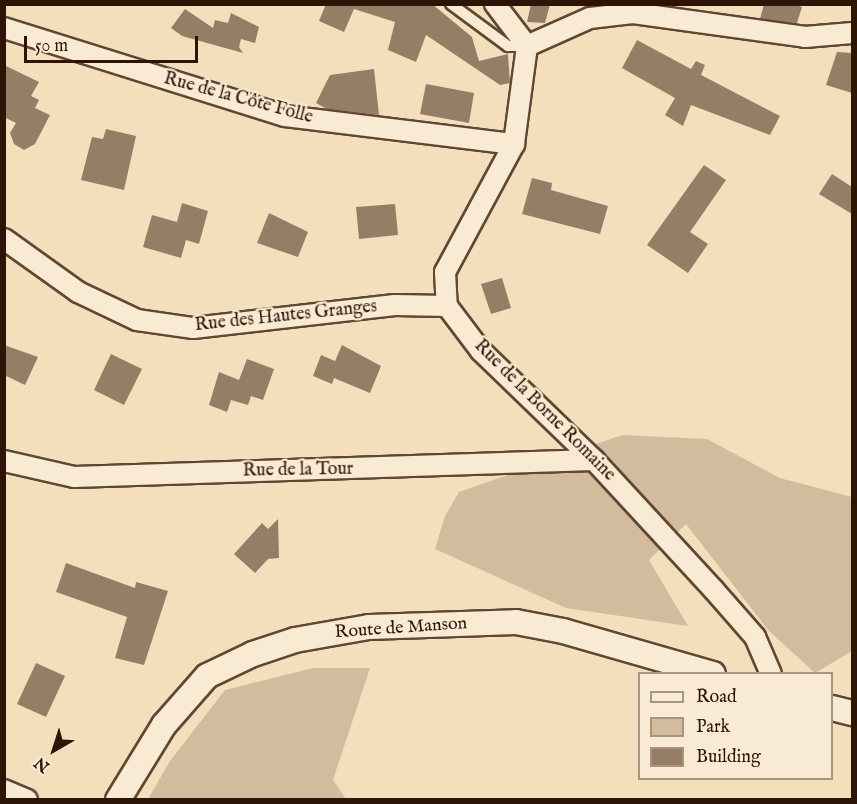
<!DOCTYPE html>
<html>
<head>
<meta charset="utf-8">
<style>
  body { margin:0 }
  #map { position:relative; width:857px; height:804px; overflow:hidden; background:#f4dfbc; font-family:"IM FELL English",serif }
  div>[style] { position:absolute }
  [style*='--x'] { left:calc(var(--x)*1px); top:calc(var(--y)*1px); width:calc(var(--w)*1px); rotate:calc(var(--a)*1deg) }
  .green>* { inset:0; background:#d2bc9d }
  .building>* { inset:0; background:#957e65 }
  .roads { filter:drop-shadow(2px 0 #604734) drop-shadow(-2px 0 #604734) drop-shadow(0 2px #604734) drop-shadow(0 -2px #604734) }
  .service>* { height:10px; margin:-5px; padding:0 5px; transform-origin:5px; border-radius:5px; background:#f8ead3 }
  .minor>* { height:20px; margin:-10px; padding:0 10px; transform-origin:10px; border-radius:10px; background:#f8ead3 }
  .tertiary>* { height:24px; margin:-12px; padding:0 12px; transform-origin:12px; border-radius:12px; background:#f8ead3 }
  span { translate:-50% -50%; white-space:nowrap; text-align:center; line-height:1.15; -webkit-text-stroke:4.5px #f8ead3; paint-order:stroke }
  .street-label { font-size:18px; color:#2e1407 }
  .frame { position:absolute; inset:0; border:6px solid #2e1407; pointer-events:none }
  .legend { position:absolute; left:638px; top:672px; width:195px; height:108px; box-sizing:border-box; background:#f8ead3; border:2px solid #a79481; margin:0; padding:8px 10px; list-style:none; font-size:18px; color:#2e1407 }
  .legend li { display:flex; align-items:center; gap:12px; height:30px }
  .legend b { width:30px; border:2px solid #a79481 }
  .north { position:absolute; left:24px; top:720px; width:60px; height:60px; -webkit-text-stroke:4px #f8ead3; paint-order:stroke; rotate:219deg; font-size:16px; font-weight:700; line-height:24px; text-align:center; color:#2e1407 }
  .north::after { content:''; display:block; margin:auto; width:21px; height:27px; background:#2e1407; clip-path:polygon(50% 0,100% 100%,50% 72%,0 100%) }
  .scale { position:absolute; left:24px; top:36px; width:174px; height:27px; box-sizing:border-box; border:3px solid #2e1407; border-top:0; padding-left:8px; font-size:18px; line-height:21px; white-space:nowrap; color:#2e1407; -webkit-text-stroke:4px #f8ead3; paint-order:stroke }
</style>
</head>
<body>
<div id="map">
  <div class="green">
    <i style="clip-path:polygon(622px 435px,707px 439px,780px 478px,852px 497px,852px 651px,815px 673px,768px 630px,686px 524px,649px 560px,688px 626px,566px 608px,435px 549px,445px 516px,459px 492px)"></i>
    <i style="clip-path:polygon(313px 668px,370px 668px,333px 780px,346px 799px,148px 799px,170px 761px,225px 690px)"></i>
  </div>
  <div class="building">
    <i style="clip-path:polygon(326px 4px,432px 4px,472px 37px,479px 61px,508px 54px,510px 83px,500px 85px,426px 35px,416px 62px,388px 50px,395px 22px,354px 9px,344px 32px,319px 21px)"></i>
    <i style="clip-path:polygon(531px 4px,550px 4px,545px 23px,527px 22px)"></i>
    <i style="clip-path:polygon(764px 4px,792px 4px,802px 7px,797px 23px,794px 23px,760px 19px)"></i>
    <i style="clip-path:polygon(185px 9px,213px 28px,215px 20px,228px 23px,231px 13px,259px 27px,255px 43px,241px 39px,239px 47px,243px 53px,182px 36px,171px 28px)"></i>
    <i style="clip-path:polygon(637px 40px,691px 69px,696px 61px,705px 65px,701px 75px,780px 116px,770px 135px,691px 105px,683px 126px,665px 115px,675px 98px,622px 68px)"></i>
    <i style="clip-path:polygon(837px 52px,852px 53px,852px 93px,826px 85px)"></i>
    <i style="clip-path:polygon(4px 65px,39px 82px,31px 96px,39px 100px,35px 108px,50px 115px,35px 144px,24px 150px,14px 144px,10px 133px,16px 123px,4px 117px)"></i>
    <i style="clip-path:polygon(374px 69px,379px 115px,327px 109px,316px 103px,330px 75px)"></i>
    <i style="clip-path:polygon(426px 84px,474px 93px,469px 123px,420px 114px)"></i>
    <i style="clip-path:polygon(106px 129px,136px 136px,124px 190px,81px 180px,92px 137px,103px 139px)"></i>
    <i style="clip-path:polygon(704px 165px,726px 180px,690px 232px,708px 244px,688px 273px,647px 245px)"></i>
    <i style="clip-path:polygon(832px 174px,852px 187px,852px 214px,819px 194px)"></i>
    <i style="clip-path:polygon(532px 178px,552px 183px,551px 190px,608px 206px,600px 234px,522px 214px)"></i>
    <i style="clip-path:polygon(182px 203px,208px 211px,199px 244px,186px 240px,181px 258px,143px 247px,152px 215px,177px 222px)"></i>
    <i style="clip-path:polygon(395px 204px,398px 235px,359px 239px,356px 207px)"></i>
    <i style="clip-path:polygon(269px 213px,308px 232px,298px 257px,257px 243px)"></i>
    <i style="clip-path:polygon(502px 278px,511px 308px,491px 314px,481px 284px)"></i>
    <i style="clip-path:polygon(4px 345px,38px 357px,25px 385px,4px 375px)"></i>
    <i style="clip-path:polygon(342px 345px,381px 366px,370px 393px,334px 378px,332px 384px,313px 376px,321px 355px,335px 361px)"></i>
    <i style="clip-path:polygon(111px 354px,142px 369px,124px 405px,94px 390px)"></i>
    <i style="clip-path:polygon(247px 359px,274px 369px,263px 400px,251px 396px,248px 405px,231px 400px,227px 412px,209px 405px,219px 372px,239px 380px)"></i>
    <i style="clip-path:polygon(278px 519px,279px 558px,268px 559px,255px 573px,234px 554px,262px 523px,268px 529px)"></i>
    <i style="clip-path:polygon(66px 563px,135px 588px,136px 582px,168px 591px,144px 665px,115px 658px,127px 617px,56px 592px)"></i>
    <i style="clip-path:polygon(36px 663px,65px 676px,46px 717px,17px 704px)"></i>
  </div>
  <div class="roads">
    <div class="service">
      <i style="--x:451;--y:4;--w:71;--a:36.4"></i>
      <i style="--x:508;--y:46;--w:19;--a:0"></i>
    </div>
    <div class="minor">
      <i style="--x:495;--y:4;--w:53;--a:52.7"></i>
      <i style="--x:527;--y:46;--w:69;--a:-24"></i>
      <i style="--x:590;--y:18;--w:43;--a:-6.6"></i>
      <i style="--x:633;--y:13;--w:174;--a:7.9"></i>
      <i style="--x:805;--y:37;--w:47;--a:-4.9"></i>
      <i style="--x:4;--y:28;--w:294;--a:17.4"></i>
      <i style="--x:285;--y:116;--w:231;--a:7"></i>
      <i style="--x:527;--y:46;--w:99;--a:97.6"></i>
      <i style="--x:514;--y:144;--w:145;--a:118.3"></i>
      <i style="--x:445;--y:272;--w:34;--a:87"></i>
      <i style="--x:447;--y:306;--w:56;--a:52.9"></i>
      <i style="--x:481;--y:351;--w:157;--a:44"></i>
      <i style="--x:594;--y:460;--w:176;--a:47.3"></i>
      <i style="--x:713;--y:589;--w:64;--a:48.8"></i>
      <i style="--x:755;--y:637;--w:40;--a:66.6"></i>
      <i style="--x:4;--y:239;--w:91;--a:35.6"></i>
      <i style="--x:78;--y:292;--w:65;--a:25.4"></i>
      <i style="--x:137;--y:320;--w:57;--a:8.1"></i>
      <i style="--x:193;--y:328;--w:203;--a:-6.5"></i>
      <i style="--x:395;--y:305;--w:52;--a:1.1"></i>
      <i style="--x:4;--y:461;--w:72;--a:12.9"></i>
      <i style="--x:74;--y:477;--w:520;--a:-1.87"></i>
      <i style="--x:4;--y:790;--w:25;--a:23"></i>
    </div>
    <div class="tertiary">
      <i style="--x:832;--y:708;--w:21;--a:14"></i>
      <i style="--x:118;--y:800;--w:88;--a:-58.5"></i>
      <i style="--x:164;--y:725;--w:65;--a:-48.7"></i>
      <i style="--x:207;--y:676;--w:51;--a:-25.6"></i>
      <i style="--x:253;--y:654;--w:44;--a:-18.4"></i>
      <i style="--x:295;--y:640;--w:75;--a:-10"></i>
      <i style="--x:369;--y:627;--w:147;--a:-1.9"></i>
      <i style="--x:516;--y:622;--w:48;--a:10.8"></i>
      <i style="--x:563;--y:631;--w:156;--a:16"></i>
    </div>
  </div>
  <div class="street-label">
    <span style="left:238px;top:99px;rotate:15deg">Rue de la Côte Folle</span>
    <span style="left:286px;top:317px;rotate:-6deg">Rue des Hautes Granges</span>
    <span style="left:544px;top:411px;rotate:45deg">Rue de la Borne Romaine</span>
    <span style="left:298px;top:471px;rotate:-1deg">Rue de la Tour</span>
    <span style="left:401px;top:629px;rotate:-4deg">Route de Manson</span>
  </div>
  <div class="frame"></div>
  <ul class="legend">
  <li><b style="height:8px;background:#f8ead3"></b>Road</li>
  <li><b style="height:16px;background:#d2bc9d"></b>Park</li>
  <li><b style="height:16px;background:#957e65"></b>Building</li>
  </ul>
  <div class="north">N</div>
  <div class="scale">50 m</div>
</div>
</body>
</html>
